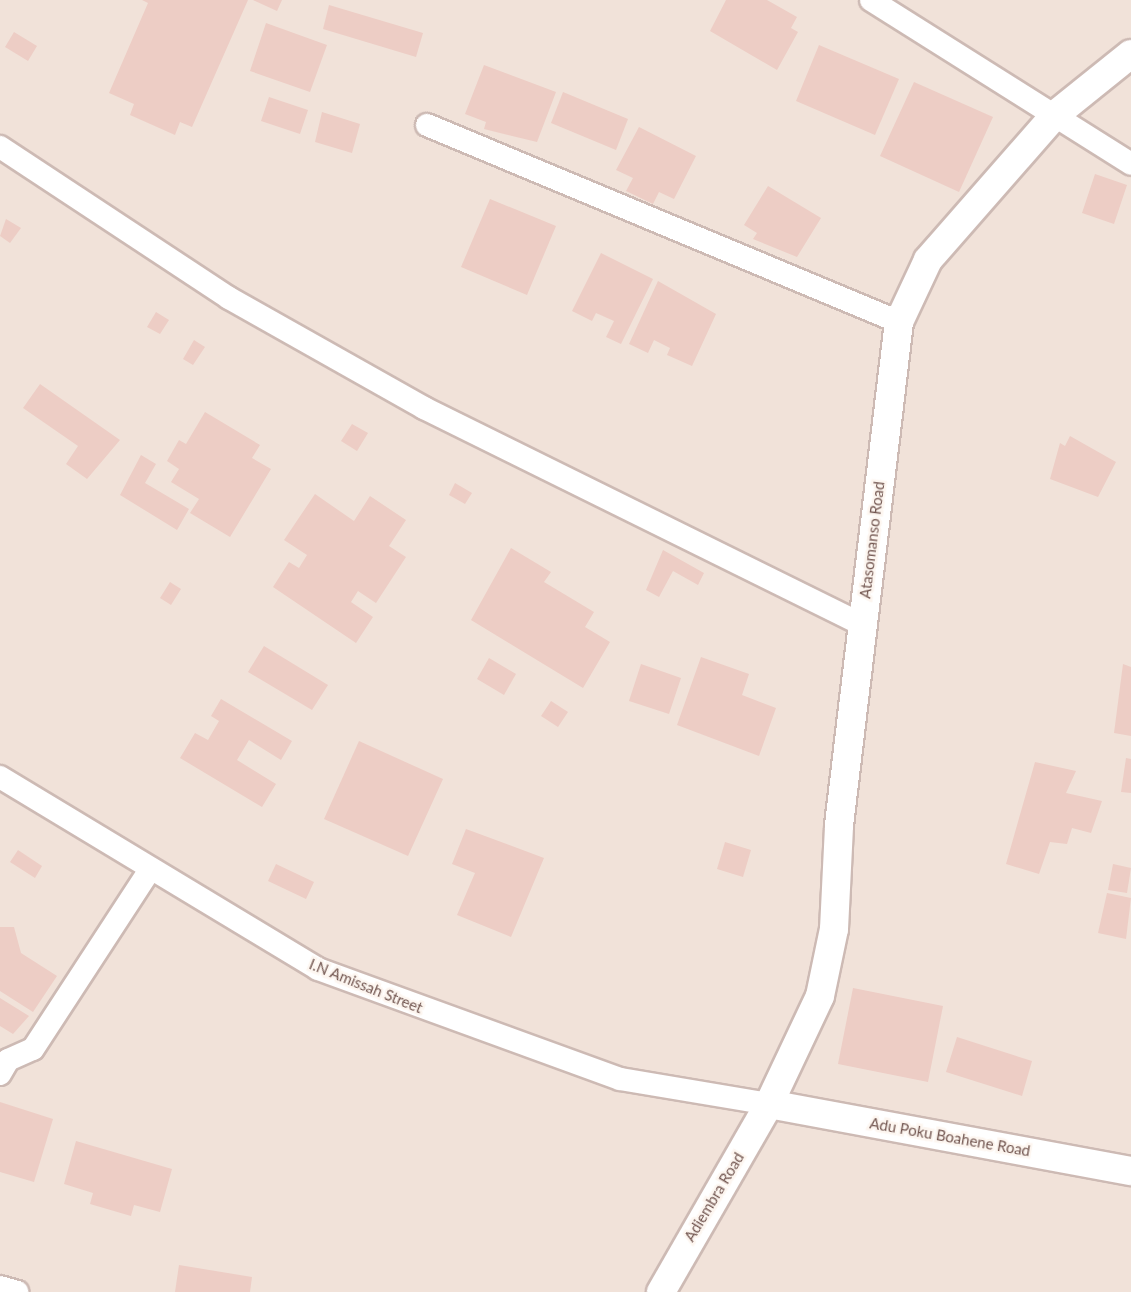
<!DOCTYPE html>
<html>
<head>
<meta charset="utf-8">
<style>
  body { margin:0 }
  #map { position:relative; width:1131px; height:1292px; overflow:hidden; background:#faf1ea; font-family:Lato,sans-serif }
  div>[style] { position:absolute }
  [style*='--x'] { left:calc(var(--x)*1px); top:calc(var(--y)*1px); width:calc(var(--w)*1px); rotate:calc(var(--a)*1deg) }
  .residential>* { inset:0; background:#f1e2d9 }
  .building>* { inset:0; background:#edcdc5 }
  .roads { filter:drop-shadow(2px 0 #cdbab4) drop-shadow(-2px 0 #cdbab4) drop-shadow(0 2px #cdbab4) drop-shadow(0 -2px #cdbab4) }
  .minor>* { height:22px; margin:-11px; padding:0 11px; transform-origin:11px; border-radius:11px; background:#fff }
  .tertiary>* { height:28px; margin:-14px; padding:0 14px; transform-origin:14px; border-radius:14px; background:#fff }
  span { translate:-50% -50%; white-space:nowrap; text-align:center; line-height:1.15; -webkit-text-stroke:5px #fdf6f0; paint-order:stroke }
  .street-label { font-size:15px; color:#725650 }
</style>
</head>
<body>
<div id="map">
  <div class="residential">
    <i style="clip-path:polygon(0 0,1131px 0,1131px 1292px,0 1292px)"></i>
  </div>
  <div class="building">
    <i style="clip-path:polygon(142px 0,248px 0,192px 127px,180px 122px,175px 135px,130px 115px,134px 104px,109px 93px,148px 3px)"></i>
    <i style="clip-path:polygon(253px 0,282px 0,277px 11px)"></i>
    <i style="clip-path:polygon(726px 0,767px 0,797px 17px,791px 28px,798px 32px,777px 70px,710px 31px)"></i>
    <i style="clip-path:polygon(329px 5px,423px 33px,416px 57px,323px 29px)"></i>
    <i style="clip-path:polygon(266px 23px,327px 45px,310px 92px,250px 71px)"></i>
    <i style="clip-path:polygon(14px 32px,37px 46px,28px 61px,5px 47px)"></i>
    <i style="clip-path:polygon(819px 45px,899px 79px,875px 135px,796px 101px)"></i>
    <i style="clip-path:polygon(484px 65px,556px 92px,537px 142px,484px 129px,486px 122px,465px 114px)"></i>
    <i style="clip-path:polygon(914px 82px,993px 117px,959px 192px,880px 156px)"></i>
    <i style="clip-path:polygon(563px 92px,628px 119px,616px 150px,551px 123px)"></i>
    <i style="clip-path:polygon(269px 97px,308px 110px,300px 134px,261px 121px)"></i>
    <i style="clip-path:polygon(322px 112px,360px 124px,352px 153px,315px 142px)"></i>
    <i style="clip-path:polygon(639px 127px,696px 156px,674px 199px,659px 192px,653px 204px,626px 191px,633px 178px,616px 170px)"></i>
    <i style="clip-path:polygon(1095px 174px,1127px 185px,1114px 224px,1082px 213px)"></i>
    <i style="clip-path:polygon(768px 186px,821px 218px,797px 257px,753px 239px,757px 233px,744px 225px)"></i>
    <i style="clip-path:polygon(490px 199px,556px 226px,527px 295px,461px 267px)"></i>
    <i style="clip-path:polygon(6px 219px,21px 228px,10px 243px,0 236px)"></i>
    <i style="clip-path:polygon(601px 253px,653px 279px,621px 344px,606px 337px,614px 321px,596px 313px,592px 321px,572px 311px)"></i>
    <i style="clip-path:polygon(658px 281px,716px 314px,692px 366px,667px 355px,670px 348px,654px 340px,648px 353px,629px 344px)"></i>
    <i style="clip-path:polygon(156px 312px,169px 320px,160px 334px,147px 327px)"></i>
    <i style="clip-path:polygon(194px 340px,205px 347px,193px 365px,183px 359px)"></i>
    <i style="clip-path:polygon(40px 384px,120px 440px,87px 479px,66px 464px,78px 446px,23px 408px)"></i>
    <i style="clip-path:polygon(205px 412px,260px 445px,252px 458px,271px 469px,230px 537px,190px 513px,199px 499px,171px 482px,179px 469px,167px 461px,179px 440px,186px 444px)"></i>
    <i style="clip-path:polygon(352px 424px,368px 433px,357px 451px,341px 441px)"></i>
    <i style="clip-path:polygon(1070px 436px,1116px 462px,1098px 497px,1050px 479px,1060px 443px,1065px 446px)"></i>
    <i style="clip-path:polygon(141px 455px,156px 464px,145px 483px,189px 509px,177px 530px,120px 495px)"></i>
    <i style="clip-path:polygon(455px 483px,472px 493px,465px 504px,449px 495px)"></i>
    <i style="clip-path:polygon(315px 494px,354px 521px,370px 496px,406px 520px,389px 546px,406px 557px,376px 603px,358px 591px,351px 602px,373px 617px,356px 643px,273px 587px,289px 562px,299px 568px,307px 555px,284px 540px)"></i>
    <i style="clip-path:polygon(511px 548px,551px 572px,544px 582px,594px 612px,585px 627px,610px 642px,583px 688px,471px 620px)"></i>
    <i style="clip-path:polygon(663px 550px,704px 573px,698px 585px,673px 571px,659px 597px,646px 590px)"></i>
    <i style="clip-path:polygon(170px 582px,181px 589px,171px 605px,160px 598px)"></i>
    <i style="clip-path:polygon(264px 646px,328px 685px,312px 710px,248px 672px)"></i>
    <i style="clip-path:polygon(701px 657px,749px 674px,742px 695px,776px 708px,759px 756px,677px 725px)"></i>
    <i style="clip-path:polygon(489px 658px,516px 674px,504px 695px,477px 679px)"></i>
    <i style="clip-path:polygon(641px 664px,681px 678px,669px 714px,629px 701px)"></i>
    <i style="clip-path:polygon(1123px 664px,1131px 667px,1131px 736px,1114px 733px)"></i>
    <i style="clip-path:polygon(221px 699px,292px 741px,281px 760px,249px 740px,237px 760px,276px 784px,262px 807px,180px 758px,195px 733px,208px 740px,219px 721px,211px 716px)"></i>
    <i style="clip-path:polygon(551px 701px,568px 712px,558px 727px,541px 716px)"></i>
    <i style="clip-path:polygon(359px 741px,443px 779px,408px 856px,324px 819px)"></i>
    <i style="clip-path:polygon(1126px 758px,1131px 759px,1131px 793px,1121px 792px)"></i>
    <i style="clip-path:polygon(1035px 762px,1076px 771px,1066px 793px,1102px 801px,1091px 833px,1072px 828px,1067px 844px,1050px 842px,1039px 874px,1006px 864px)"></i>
    <i style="clip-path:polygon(466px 829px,544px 858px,511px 937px,457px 915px,475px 873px,452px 864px)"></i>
    <i style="clip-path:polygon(725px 842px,751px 850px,743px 877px,717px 869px)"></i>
    <i style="clip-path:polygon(18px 850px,42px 866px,35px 878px,10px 862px)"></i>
    <i style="clip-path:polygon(276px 864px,314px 882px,306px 899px,268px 881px)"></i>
    <i style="clip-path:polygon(1113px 864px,1131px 868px,1127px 893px,1108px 890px)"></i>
    <i style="clip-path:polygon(1107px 893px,1131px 898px,1126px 939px,1098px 933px)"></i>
    <i style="clip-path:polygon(0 927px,14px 927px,21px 953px,57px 976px,33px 1012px,0 991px)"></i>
    <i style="clip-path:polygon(853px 988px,943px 1006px,928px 1082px,838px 1064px)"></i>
    <i style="clip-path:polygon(0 998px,29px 1016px,13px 1034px,0 1026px)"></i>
    <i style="clip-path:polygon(957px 1037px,1032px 1061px,1022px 1096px,946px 1072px)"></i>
    <i style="clip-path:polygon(0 1102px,53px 1119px,34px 1182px,0 1172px)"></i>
    <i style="clip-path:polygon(76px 1141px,172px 1169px,160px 1212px,134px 1205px,131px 1216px,90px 1204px,93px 1193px,64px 1184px)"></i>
    <i style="clip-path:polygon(179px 1265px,252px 1277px,250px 1292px,175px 1292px)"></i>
  </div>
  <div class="roads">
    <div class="minor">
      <i style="--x:871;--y:0;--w:307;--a:32.2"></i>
      <i style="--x:427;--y:125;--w:511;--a:22.65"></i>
      <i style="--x:0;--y:147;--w:274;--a:33.4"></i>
      <i style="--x:229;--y:298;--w:224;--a:29.4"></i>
      <i style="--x:424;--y:408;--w:488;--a:26.3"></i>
      <i style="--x:0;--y:777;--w:371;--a:31.1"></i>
      <i style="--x:318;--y:969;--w:321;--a:20"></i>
      <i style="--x:620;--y:1079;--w:151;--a:9.5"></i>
      <i style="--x:0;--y:1074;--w:16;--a:-60"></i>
      <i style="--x:8;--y:1060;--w:27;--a:-24"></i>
      <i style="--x:33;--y:1049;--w:212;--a:-56.9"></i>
      <i style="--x:0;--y:1287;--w:18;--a:16"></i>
    </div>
    <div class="tertiary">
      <i style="--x:769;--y:1104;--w:368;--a:10.5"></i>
      <i style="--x:661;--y:1292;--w:217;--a:-60.1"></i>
      <i style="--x:769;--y:1104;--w:119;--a:-64.7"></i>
      <i style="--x:820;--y:996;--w:68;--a:-78.2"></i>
      <i style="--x:834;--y:929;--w:104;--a:-87.2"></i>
      <i style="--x:839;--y:825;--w:507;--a:-83.2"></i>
      <i style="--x:899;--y:322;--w:68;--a:-64.9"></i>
      <i style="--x:928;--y:260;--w:193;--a:-48.8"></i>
      <i style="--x:1055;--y:115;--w:97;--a:-38.8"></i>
    </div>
  </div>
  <div class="street-label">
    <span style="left:872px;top:540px;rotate:-83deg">Atasomanso Road</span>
    <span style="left:366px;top:986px;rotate:22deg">I.N Amissah Street</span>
    <span style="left:950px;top:1137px;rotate:10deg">Adu Poku Boahene Road</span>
    <span style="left:714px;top:1197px;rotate:-59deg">Adiembra Road</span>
  </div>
</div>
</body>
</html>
